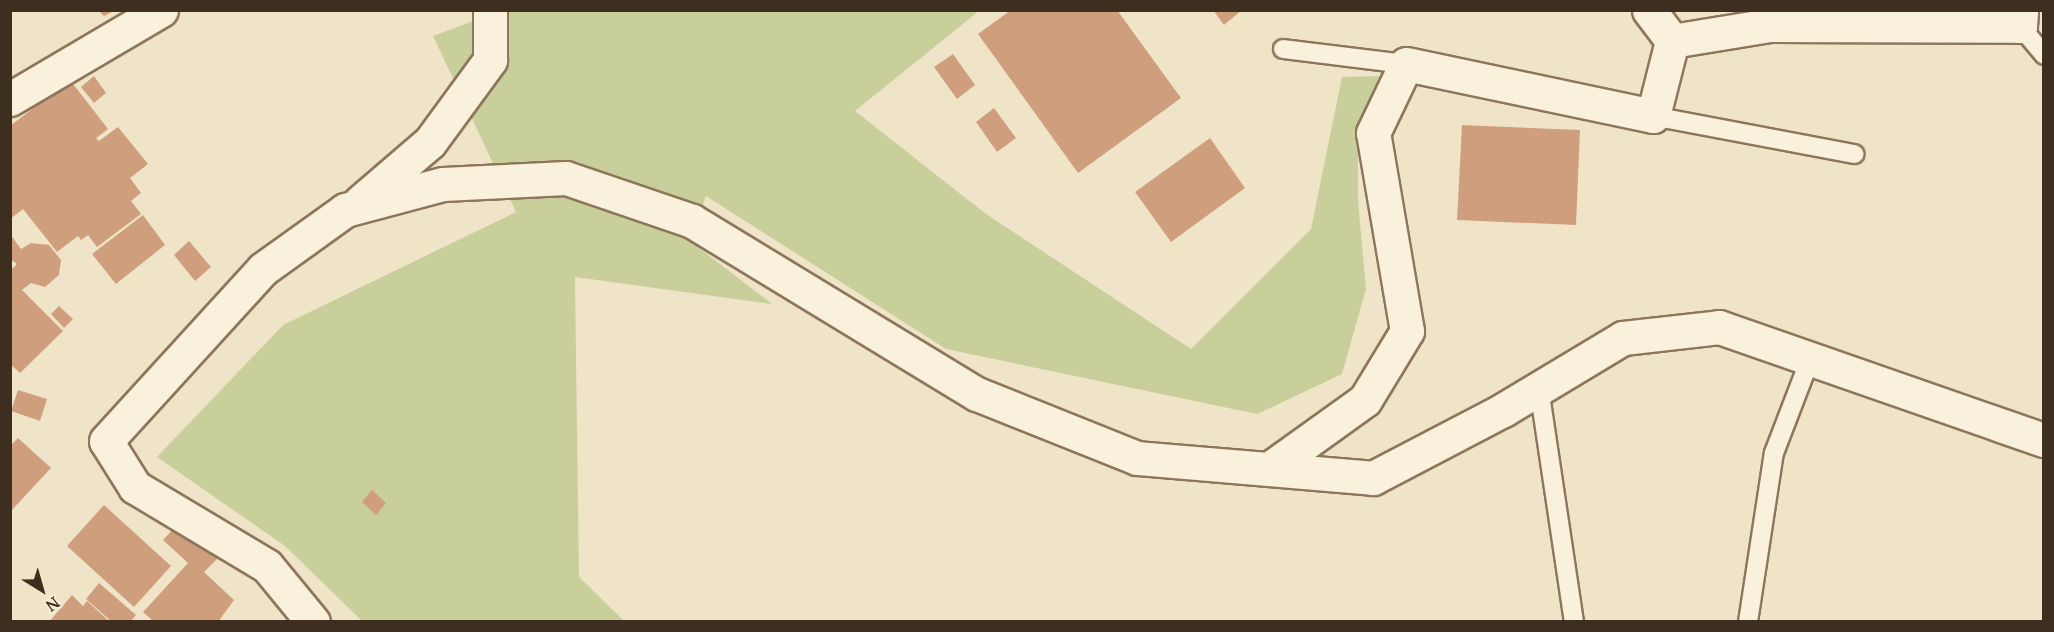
<!DOCTYPE html>
<html>
<head>
<meta charset="utf-8">
<style>
  body { margin:0 }
  #map { position:relative; width:2054px; height:632px; overflow:hidden; background:#f0e4c8; font-family:"Noto Serif",serif }
  div>[style] { position:absolute }
  [style*='--x'] { left:calc(var(--x)*1px); top:calc(var(--y)*1px); width:calc(var(--w)*1px); rotate:calc(var(--a)*1deg) }
  .green>* { inset:0; background:#c9cf9b }
  .building>* { inset:0; background:#cf9f7d }
  .roads { filter:drop-shadow(2px 0 #8d765c) drop-shadow(-2px 0 #8d765c) drop-shadow(0 2px #8d765c) drop-shadow(0 -2px #8d765c) }
  .lane>* { height:18px; margin:-9px; padding:0 9px; transform-origin:9px; border-radius:9px; background:#faf1dc }
  .street>* { height:33px; margin:-16.5px; padding:0 16.5px; transform-origin:16.5px; border-radius:16.5px; background:#faf1dc }
  span { translate:-50% -50%; white-space:nowrap; text-align:center; line-height:1.15; -webkit-text-stroke:4.5px #f7eed8; paint-order:stroke }
  .frame { position:absolute; inset:0; border:12px solid #3d2e20; pointer-events:none }
  .north { position:absolute; left:12px; top:560px; width:60px; height:60px; -webkit-text-stroke:4px #f7eed8; paint-order:stroke; rotate:143deg; font-size:16px; font-weight:700; line-height:24px; text-align:center; color:#3d2e20 }
  .north::after { content:''; display:block; margin:auto; width:21px; height:27px; background:#3d2e20; clip-path:polygon(50% 0,100% 100%,50% 72%,0 100%) }
</style>
</head>
<body>
<div id="map">
  <div class="green">
    <i style="clip-path:polygon(500px 11px,979px 11px,855px 111px,986px 214px,1191px 349px,1311px 229px,1342px 77px,1380px 76px,1358px 127px,1358px 201px,1366px 289px,1342px 374px,1257px 414px,946px 349px,706px 196px,690px 241px,772px 304px,575px 277px,579px 577px,624px 621px,362px 621px,285px 546px,157px 457px,283px 325px,516px 212px,433px 36px)"></i>
  </div>
  <div class="building">
    <i style="clip-path:polygon(98px 10px,116px 10px,104px 16px)"></i>
    <i style="clip-path:polygon(1011px 10px,1117px 10px,1181px 98px,1078px 173px,978px 34px)"></i>
    <i style="clip-path:polygon(1213px 10px,1242px 10px,1224px 25px)"></i>
    <i style="clip-path:polygon(953px 54px,975px 85px,957px 99px,934px 67px)"></i>
    <i style="clip-path:polygon(94px 76px,106px 93px,94px 103px,81px 87px)"></i>
    <i style="clip-path:polygon(70px 80px,108px 129px,96px 138px,99px 141px,118px 127px,148px 164px,130px 178px,141px 193px,131px 201px,141px 214px,97px 247px,88px 235px,81px 240px,78px 236px,57px 252px,23px 209px,10px 219px,10px 126px)"></i>
    <i style="clip-path:polygon(994px 108px,1016px 138px,997px 152px,976px 122px)"></i>
    <i style="clip-path:polygon(1462px 125px,1580px 130px,1576px 225px,1457px 220px)"></i>
    <i style="clip-path:polygon(1210px 138px,1245px 188px,1171px 242px,1135px 192px)"></i>
    <i style="clip-path:polygon(143px 215px,165px 245px,116px 284px,92px 254px)"></i>
    <i style="clip-path:polygon(10px 234px,21px 249px,31px 243px,49px 245px,61px 260px,59px 275px,45px 287px,31px 283px,22px 290px,63px 331px,20px 373px,10px 364px,10px 271px,17px 264px,10px 259px)"></i>
    <i style="clip-path:polygon(189px 241px,211px 267px,195px 281px,174px 255px)"></i>
    <i style="clip-path:polygon(59px 306px,73px 319px,64px 328px,51px 314px)"></i>
    <i style="clip-path:polygon(18px 390px,47px 399px,40px 421px,11px 411px)"></i>
    <i style="clip-path:polygon(18px 438px,51px 468px,10px 512px,10px 446px)"></i>
    <i style="clip-path:polygon(372px 490px,386px 503px,376px 515px,362px 502px)"></i>
    <i style="clip-path:polygon(104px 505px,171px 566px,134px 607px,67px 546px)"></i>
    <i style="clip-path:polygon(179px 523px,218px 558px,204px 572px,234px 600px,218px 622px,154px 622px,143px 612px,188px 563px,163px 540px)"></i>
    <i style="clip-path:polygon(99px 583px,136px 615px,130px 622px,112px 622px,86px 599px)"></i>
    <i style="clip-path:polygon(72px 595px,83px 606px,87px 601px,110px 622px,49px 622px)"></i>
  </div>
  <div class="roads">
    <div class="lane">
      <i style="--x:2020;--y:26;--w:38;--a:50"></i>
      <i style="--x:1283;--y:49;--w:124;--a:7"></i>
      <i style="--x:1653;--y:116;--w:205;--a:10.7"></i>
      <i style="--x:1539;--y:388;--w:237;--a:81.5"></i>
      <i style="--x:1748;--y:622;--w:171;--a:-81.3"></i>
      <i style="--x:1774;--y:453;--w:101;--a:-69"></i>
    </div>
    <div class="street">
      <i style="--x:1649;--y:10;--w:39;--a:53"></i>
      <i style="--x:1672;--y:41;--w:99;--a:-9.3"></i>
      <i style="--x:1770;--y:25;--w:250;--a:0.2"></i>
      <i style="--x:2020;--y:26;--w:16;--a:-86"></i>
      <i style="--x:10;--y:99;--w:175;--a:-30.5"></i>
      <i style="--x:360;--y:202;--w:92;--a:-40.6"></i>
      <i style="--x:430;--y:142;--w:102;--a:-53.8"></i>
      <i style="--x:490;--y:60;--w:50;--a:-90"></i>
      <i style="--x:1269;--y:469;--w:118;--a:-35.7"></i>
      <i style="--x:1365;--y:400;--w:81;--a:-58.7"></i>
      <i style="--x:1407;--y:331;--w:201;--a:-99.7"></i>
      <i style="--x:1373;--y:133;--w:76;--a:-64.4"></i>
      <i style="--x:1406;--y:64;--w:252;--a:11.9"></i>
      <i style="--x:1653;--y:116;--w:77;--a:-75.8"></i>
      <i style="--x:313;--y:622;--w:72;--a:-129.4"></i>
      <i style="--x:267;--y:566;--w:154;--a:-149.1"></i>
      <i style="--x:135;--y:487;--w:54;--a:-122.2"></i>
      <i style="--x:106;--y:441;--w:233;--a:-47.6"></i>
      <i style="--x:263;--y:269;--w:101;--a:-35.7"></i>
      <i style="--x:345;--y:210;--w:101;--a:-14.9"></i>
      <i style="--x:443;--y:184;--w:123;--a:-2.8"></i>
      <i style="--x:566;--y:178;--w:133;--a:18.8"></i>
      <i style="--x:692;--y:221;--w:333;--a:31.3"></i>
      <i style="--x:977;--y:394;--w:172;--a:21.8"></i>
      <i style="--x:1137;--y:458;--w:237;--a:4.8"></i>
      <i style="--x:1373;--y:478;--w:147;--a:-27.6"></i>
      <i style="--x:1503;--y:410;--w:140;--a:-31"></i>
      <i style="--x:1623;--y:338;--w:97;--a:-6.5"></i>
      <i style="--x:1719;--y:327;--w:344;--a:19.2"></i>
    </div>
  </div>
  <div class="frame"></div>
  <div class="north">N</div>
</div>
</body>
</html>
